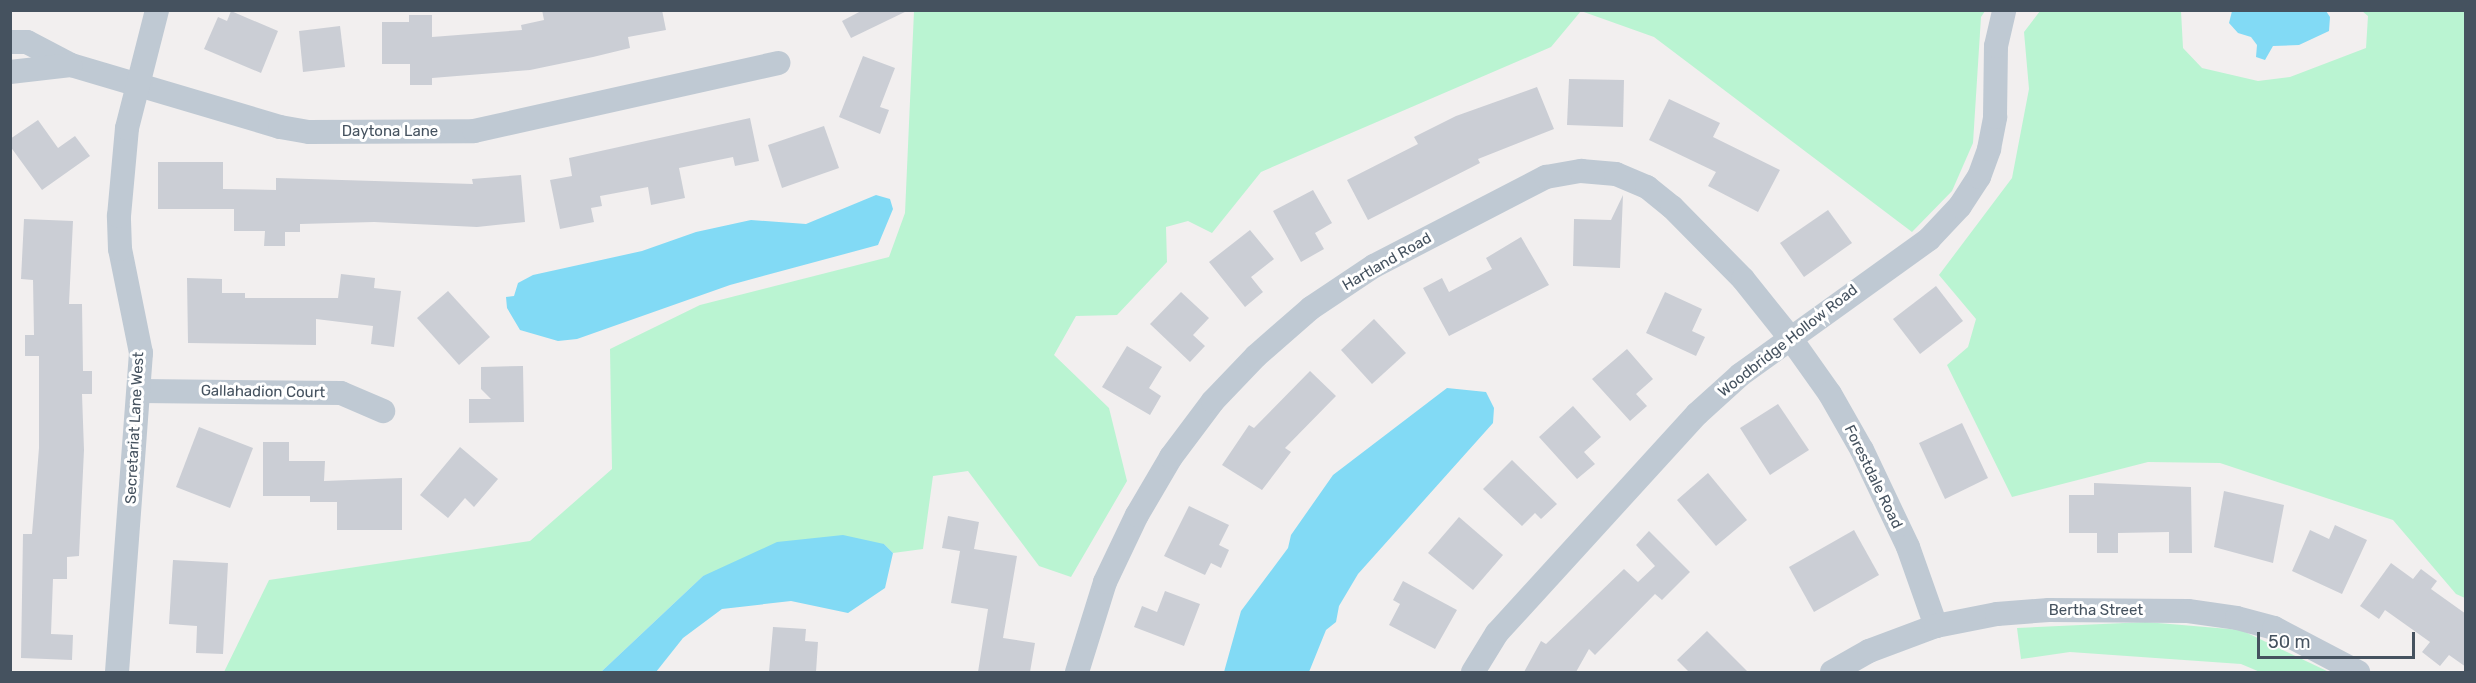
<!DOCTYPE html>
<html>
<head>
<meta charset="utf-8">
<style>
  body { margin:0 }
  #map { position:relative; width:2476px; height:683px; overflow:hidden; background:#f2efef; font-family:Rubik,sans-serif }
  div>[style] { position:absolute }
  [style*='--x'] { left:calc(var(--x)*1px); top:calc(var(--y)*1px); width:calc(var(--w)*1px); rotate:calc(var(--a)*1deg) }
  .green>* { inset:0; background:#baf4d2 }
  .water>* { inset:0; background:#82daf5 }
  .building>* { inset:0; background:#cbced5 }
  .minor>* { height:24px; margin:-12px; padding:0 12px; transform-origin:12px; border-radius:12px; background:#bfc9d3 }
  span { translate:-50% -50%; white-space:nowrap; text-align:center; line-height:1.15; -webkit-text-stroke:6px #fff; paint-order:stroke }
  .street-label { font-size:15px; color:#45525f }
  .frame { position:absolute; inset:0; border:12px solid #45525f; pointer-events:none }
  .scale { position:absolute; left:2257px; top:632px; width:158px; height:27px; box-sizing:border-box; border:3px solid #45525f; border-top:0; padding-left:8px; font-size:18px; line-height:21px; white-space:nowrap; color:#45525f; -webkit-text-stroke:4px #fff; paint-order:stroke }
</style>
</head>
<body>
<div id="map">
  <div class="green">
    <i style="clip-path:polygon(914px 11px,1985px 11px,1981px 17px,1973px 143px,1952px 191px,1912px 232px,1654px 37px,1581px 11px,1551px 47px,1261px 172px,1212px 233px,1188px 221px,1166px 227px,1167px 262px,1117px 315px,1076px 316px,1054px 355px,1109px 408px,1127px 481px,1071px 577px,1039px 566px,968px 471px,933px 476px,923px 549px,893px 553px,884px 544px,703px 576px,601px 672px,224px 672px,269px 580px,530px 541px,612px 469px,610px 349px,700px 305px,889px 257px,905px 213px)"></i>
    <i style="clip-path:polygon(2040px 11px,2181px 11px,2183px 48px,2202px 68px,2258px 81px,2290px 77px,2366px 48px,2368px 16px,2362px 11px,2465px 11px,2465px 598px,2456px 594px,2393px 520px,2220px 463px,2148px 462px,2012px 497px,1947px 365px,1968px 347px,1976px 319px,1939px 275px,2012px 178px,2029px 89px,2024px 32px)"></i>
    <i style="clip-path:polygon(2146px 622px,2241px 630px,2329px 672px,2260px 672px,2241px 664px,2070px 652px,2021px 659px,2017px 628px)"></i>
  </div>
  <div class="water">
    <i style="clip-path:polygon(2232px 11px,2326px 11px,2330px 17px,2329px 31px,2299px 45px,2273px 46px,2265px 60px,2256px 57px,2257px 45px,2251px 37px,2238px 33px,2229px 23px)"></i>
    <i style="clip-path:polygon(876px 195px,890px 199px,893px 209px,878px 245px,730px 285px,577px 339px,558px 341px,520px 330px,507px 308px,506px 297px,514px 296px,518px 283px,533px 275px,642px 251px,696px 232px,751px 220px,806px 224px)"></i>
    <i style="clip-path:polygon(1447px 388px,1486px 392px,1494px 408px,1493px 423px,1358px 574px,1339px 606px,1336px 622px,1326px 630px,1309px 672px,1224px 672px,1241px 611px,1288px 548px,1291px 535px,1333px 475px)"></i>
    <i style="clip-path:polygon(843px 535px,884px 544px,893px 553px,885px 588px,848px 613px,791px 601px,722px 609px,683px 638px,656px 672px,601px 672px,703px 576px,777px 542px)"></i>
  </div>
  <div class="building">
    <i style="clip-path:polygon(542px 10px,662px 10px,666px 30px,628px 37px,630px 48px,593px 57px,530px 70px,432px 78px,432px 85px,410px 85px,410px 64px,382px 64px,382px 22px,409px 22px,409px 15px,432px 15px,432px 37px,522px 30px,521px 25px,544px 20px)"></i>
    <i style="clip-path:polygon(863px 10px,909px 10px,851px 38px,842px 21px)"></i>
    <i style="clip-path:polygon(231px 11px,278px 31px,261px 73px,204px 49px,218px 17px,227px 21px)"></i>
    <i style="clip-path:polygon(340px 26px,345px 67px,303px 72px,299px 31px)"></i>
    <i style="clip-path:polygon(863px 56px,895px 68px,880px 107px,889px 110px,880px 134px,839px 117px)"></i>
    <i style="clip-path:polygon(1569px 79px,1624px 80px,1623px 127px,1567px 125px)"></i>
    <i style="clip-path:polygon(1537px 87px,1554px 129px,1478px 159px,1480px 163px,1368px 220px,1347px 180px,1418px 144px,1414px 137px,1456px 116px)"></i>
    <i style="clip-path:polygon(1669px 99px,1720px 123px,1713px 137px,1780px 170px,1758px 212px,1708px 186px,1716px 172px,1649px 140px)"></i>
    <i style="clip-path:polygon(750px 118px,759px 161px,735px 166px,733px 157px,679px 168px,685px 198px,651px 205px,648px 187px,600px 196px,602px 206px,591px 208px,594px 222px,560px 229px,550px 180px,572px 176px,569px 158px)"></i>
    <i style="clip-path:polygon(38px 120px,58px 148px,75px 136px,90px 156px,42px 190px,10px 146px,10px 139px)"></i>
    <i style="clip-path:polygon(824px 126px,839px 168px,782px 188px,768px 145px)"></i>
    <i style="clip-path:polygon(158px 162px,223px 162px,223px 189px,276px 190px,276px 178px,473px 184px,472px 179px,521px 175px,525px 222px,477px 227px,374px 222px,300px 224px,300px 232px,285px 232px,285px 246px,264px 246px,265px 231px,234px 231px,234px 209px,158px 209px)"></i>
    <i style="clip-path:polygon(1313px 190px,1332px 223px,1315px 233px,1324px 249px,1301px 262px,1273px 211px)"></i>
    <i style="clip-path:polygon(1623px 195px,1620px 268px,1573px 266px,1574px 219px,1611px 220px)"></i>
    <i style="clip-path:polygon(1828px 210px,1852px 243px,1804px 277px,1780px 243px)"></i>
    <i style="clip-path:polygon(24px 219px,73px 221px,69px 304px,82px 304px,83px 371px,92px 371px,92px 394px,82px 394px,84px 450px,79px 556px,67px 557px,67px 579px,53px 579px,51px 634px,73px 635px,72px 660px,21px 658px,23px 534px,32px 534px,39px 448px,39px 356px,25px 356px,25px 335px,34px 335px,33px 280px,21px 279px)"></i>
    <i style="clip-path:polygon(1250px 230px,1274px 259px,1251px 277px,1263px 292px,1245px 307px,1209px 262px)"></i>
    <i style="clip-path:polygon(1521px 237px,1549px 285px,1449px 336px,1423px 288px,1442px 278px,1449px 292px,1492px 269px,1486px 258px)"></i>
    <i style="clip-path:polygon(341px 274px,375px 278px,374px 288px,401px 291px,394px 347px,371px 344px,373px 326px,316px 319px,316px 345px,188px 343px,187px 278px,222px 279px,222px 293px,245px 293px,245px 298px,338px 298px)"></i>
    <i style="clip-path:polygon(1936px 286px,1963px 321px,1920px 354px,1893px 319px)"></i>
    <i style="clip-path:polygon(448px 291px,490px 337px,459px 365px,417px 318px)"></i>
    <i style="clip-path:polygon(1181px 292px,1209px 318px,1193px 335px,1205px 346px,1190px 362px,1150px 324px)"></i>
    <i style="clip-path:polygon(1665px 292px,1702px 309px,1692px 331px,1705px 337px,1696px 356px,1646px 333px)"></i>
    <i style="clip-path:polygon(1374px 319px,1406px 353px,1372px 384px,1341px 350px)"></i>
    <i style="clip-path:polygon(1127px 346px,1162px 367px,1149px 388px,1161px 396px,1150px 415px,1102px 387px)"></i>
    <i style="clip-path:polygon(1627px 349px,1653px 379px,1636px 394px,1647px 406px,1630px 421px,1592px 379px)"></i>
    <i style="clip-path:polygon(523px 366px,524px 422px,469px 423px,469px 399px,491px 399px,481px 389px,481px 367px)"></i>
    <i style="clip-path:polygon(1310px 371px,1336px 396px,1285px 448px,1291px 452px,1262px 490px,1222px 465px,1249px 425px,1254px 428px)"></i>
    <i style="clip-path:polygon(1778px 404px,1809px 450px,1770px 475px,1740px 428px)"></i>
    <i style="clip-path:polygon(1573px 406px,1601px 437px,1584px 452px,1595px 464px,1577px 479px,1539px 437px)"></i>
    <i style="clip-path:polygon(1962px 423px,1988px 478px,1945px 499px,1919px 443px)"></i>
    <i style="clip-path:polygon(199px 427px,253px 448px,230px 508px,176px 487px)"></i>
    <i style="clip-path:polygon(263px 442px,289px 442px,289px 461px,325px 461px,324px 481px,402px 478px,402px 530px,337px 530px,337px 502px,310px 502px,310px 496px,263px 496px)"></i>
    <i style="clip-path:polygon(460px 447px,498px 479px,474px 507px,465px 498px,448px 518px,420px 495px)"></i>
    <i style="clip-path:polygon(1512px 460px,1557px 504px,1541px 519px,1535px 513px,1522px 526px,1483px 489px)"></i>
    <i style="clip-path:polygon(1708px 473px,1747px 520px,1716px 546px,1677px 500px)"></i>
    <i style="clip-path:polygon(2094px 483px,2191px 487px,2192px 553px,2169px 553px,2169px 532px,2118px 533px,2118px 553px,2097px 553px,2097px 533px,2069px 533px,2069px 495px,2094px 495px)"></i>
    <i style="clip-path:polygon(2224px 491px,2284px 505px,2273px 563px,2214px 547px)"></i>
    <i style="clip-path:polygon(1189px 506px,1229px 525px,1219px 545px,1229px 550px,1221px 568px,1211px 563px,1205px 575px,1164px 556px)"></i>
    <i style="clip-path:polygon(948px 516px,979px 522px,974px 549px,1017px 556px,1003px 638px,1035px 643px,1030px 672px,978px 672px,988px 609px,951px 603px,960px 551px,942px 548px)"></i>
    <i style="clip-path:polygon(1459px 517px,1503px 555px,1473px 590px,1428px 553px)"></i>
    <i style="clip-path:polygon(2335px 525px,2367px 540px,2342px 594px,2292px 571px,2310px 530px,2329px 539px)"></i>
    <i style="clip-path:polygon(1854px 530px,1879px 575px,1814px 612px,1789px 567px)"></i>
    <i style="clip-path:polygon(1649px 531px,1690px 572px,1662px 600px,1655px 594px,1595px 655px,1589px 649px,1576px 672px,1524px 672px,1541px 641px,1546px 644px,1624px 569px,1638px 582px,1655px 566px,1636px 545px)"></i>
    <i style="clip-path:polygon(173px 560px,228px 563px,223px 654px,196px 653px,197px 626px,169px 624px)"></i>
    <i style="clip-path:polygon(2391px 563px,2413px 579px,2421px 569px,2437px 581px,2431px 589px,2466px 614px,2466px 667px,2449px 655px,2440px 666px,2422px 652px,2430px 642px,2385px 610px,2379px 619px,2360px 606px)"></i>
    <i style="clip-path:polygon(1403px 581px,1457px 610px,1435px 649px,1389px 625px,1400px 604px,1393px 600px)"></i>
    <i style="clip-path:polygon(1165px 591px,1200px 604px,1184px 646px,1134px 627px,1142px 606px,1157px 612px)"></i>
    <i style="clip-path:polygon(773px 627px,806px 629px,805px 641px,818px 642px,816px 672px,769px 672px)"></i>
    <i style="clip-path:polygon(1707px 631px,1748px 672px,1689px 672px,1677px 660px)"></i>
  </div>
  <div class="minor">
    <i style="--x:10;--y:42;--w:17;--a:0"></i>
    <i style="--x:27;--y:42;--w:50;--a:27.6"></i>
    <i style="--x:71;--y:65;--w:218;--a:16.5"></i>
    <i style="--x:280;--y:127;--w:29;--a:10"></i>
    <i style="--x:309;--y:132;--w:165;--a:-0.3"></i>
    <i style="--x:474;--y:131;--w:312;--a:-12.6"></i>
    <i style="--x:10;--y:72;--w:61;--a:-6.5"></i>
    <i style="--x:140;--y:391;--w:201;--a:0.6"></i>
    <i style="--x:341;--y:393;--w:46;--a:23.2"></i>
    <i style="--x:117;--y:672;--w:320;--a:-85.7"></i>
    <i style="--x:141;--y:353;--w:106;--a:-101.4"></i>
    <i style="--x:120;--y:249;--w:33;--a:-92"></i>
    <i style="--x:119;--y:216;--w:88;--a:-84.8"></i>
    <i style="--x:127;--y:128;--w:122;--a:-75.7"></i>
    <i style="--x:1077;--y:672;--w:94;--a:-72.7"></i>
    <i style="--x:1105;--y:582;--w:74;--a:-64.5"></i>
    <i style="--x:1137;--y:515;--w:67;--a:-59.6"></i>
    <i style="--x:1171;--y:457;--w:70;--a:-53.1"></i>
    <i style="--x:1213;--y:401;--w:62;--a:-46.3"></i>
    <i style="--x:1256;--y:356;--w:73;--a:-41.1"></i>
    <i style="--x:1311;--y:308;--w:76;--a:-33.7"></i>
    <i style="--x:1374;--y:266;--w:194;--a:-27.4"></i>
    <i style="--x:1546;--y:177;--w:36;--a:-10"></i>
    <i style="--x:1581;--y:171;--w:35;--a:5"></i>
    <i style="--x:1616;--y:174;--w:34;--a:23"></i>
    <i style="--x:1647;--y:187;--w:32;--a:39"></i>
    <i style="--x:1672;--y:207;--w:101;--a:45.4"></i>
    <i style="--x:1743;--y:279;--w:77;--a:51.3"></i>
    <i style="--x:1791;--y:339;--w:67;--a:54.7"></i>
    <i style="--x:1830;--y:394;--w:64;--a:60.3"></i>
    <i style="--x:1862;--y:450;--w:107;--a:64.6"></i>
    <i style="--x:1908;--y:547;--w:84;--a:70.5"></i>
    <i style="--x:1473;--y:672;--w:46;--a:-58.4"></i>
    <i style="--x:1497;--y:633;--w:297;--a:-47.6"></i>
    <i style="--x:1697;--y:414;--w:58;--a:-42.2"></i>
    <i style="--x:1740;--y:375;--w:233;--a:-35.7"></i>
    <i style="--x:1929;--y:239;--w:45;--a:-46.8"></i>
    <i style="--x:1960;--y:206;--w:35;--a:-57"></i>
    <i style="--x:1979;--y:177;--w:30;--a:-70"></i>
    <i style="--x:1989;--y:149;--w:33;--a:-79"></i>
    <i style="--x:1995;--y:117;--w:71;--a:-89.2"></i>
    <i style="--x:1996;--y:46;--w:37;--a:-77"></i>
    <i style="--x:1832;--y:672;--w:43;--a:-29.6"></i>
    <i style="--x:1869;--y:651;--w:72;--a:-20.5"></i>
    <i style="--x:1936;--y:626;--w:62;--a:-11.1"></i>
    <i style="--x:1997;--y:614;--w:52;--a:-4.4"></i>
    <i style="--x:2049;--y:610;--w:139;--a:0.4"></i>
    <i style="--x:2188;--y:611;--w:49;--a:8.1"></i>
    <i style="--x:2237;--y:618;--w:38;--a:15"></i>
    <i style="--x:2274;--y:628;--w:95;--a:27.6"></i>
  </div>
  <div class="street-label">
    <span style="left:390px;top:132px">Daytona Lane</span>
    <span style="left:1387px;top:262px;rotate:-30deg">Hartland Road</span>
    <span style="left:1788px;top:341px;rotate:-38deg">Woodbridge Hollow Road</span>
    <span style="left:263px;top:392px;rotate:1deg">Gallahadion Court</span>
    <span style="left:135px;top:428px;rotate:-87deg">Secretariat Lane West</span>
    <span style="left:1873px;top:477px;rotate:64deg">Forestdale Road</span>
    <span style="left:2096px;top:611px">Bertha Street</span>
  </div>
  <div class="frame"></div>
  <div class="scale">50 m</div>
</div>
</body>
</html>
